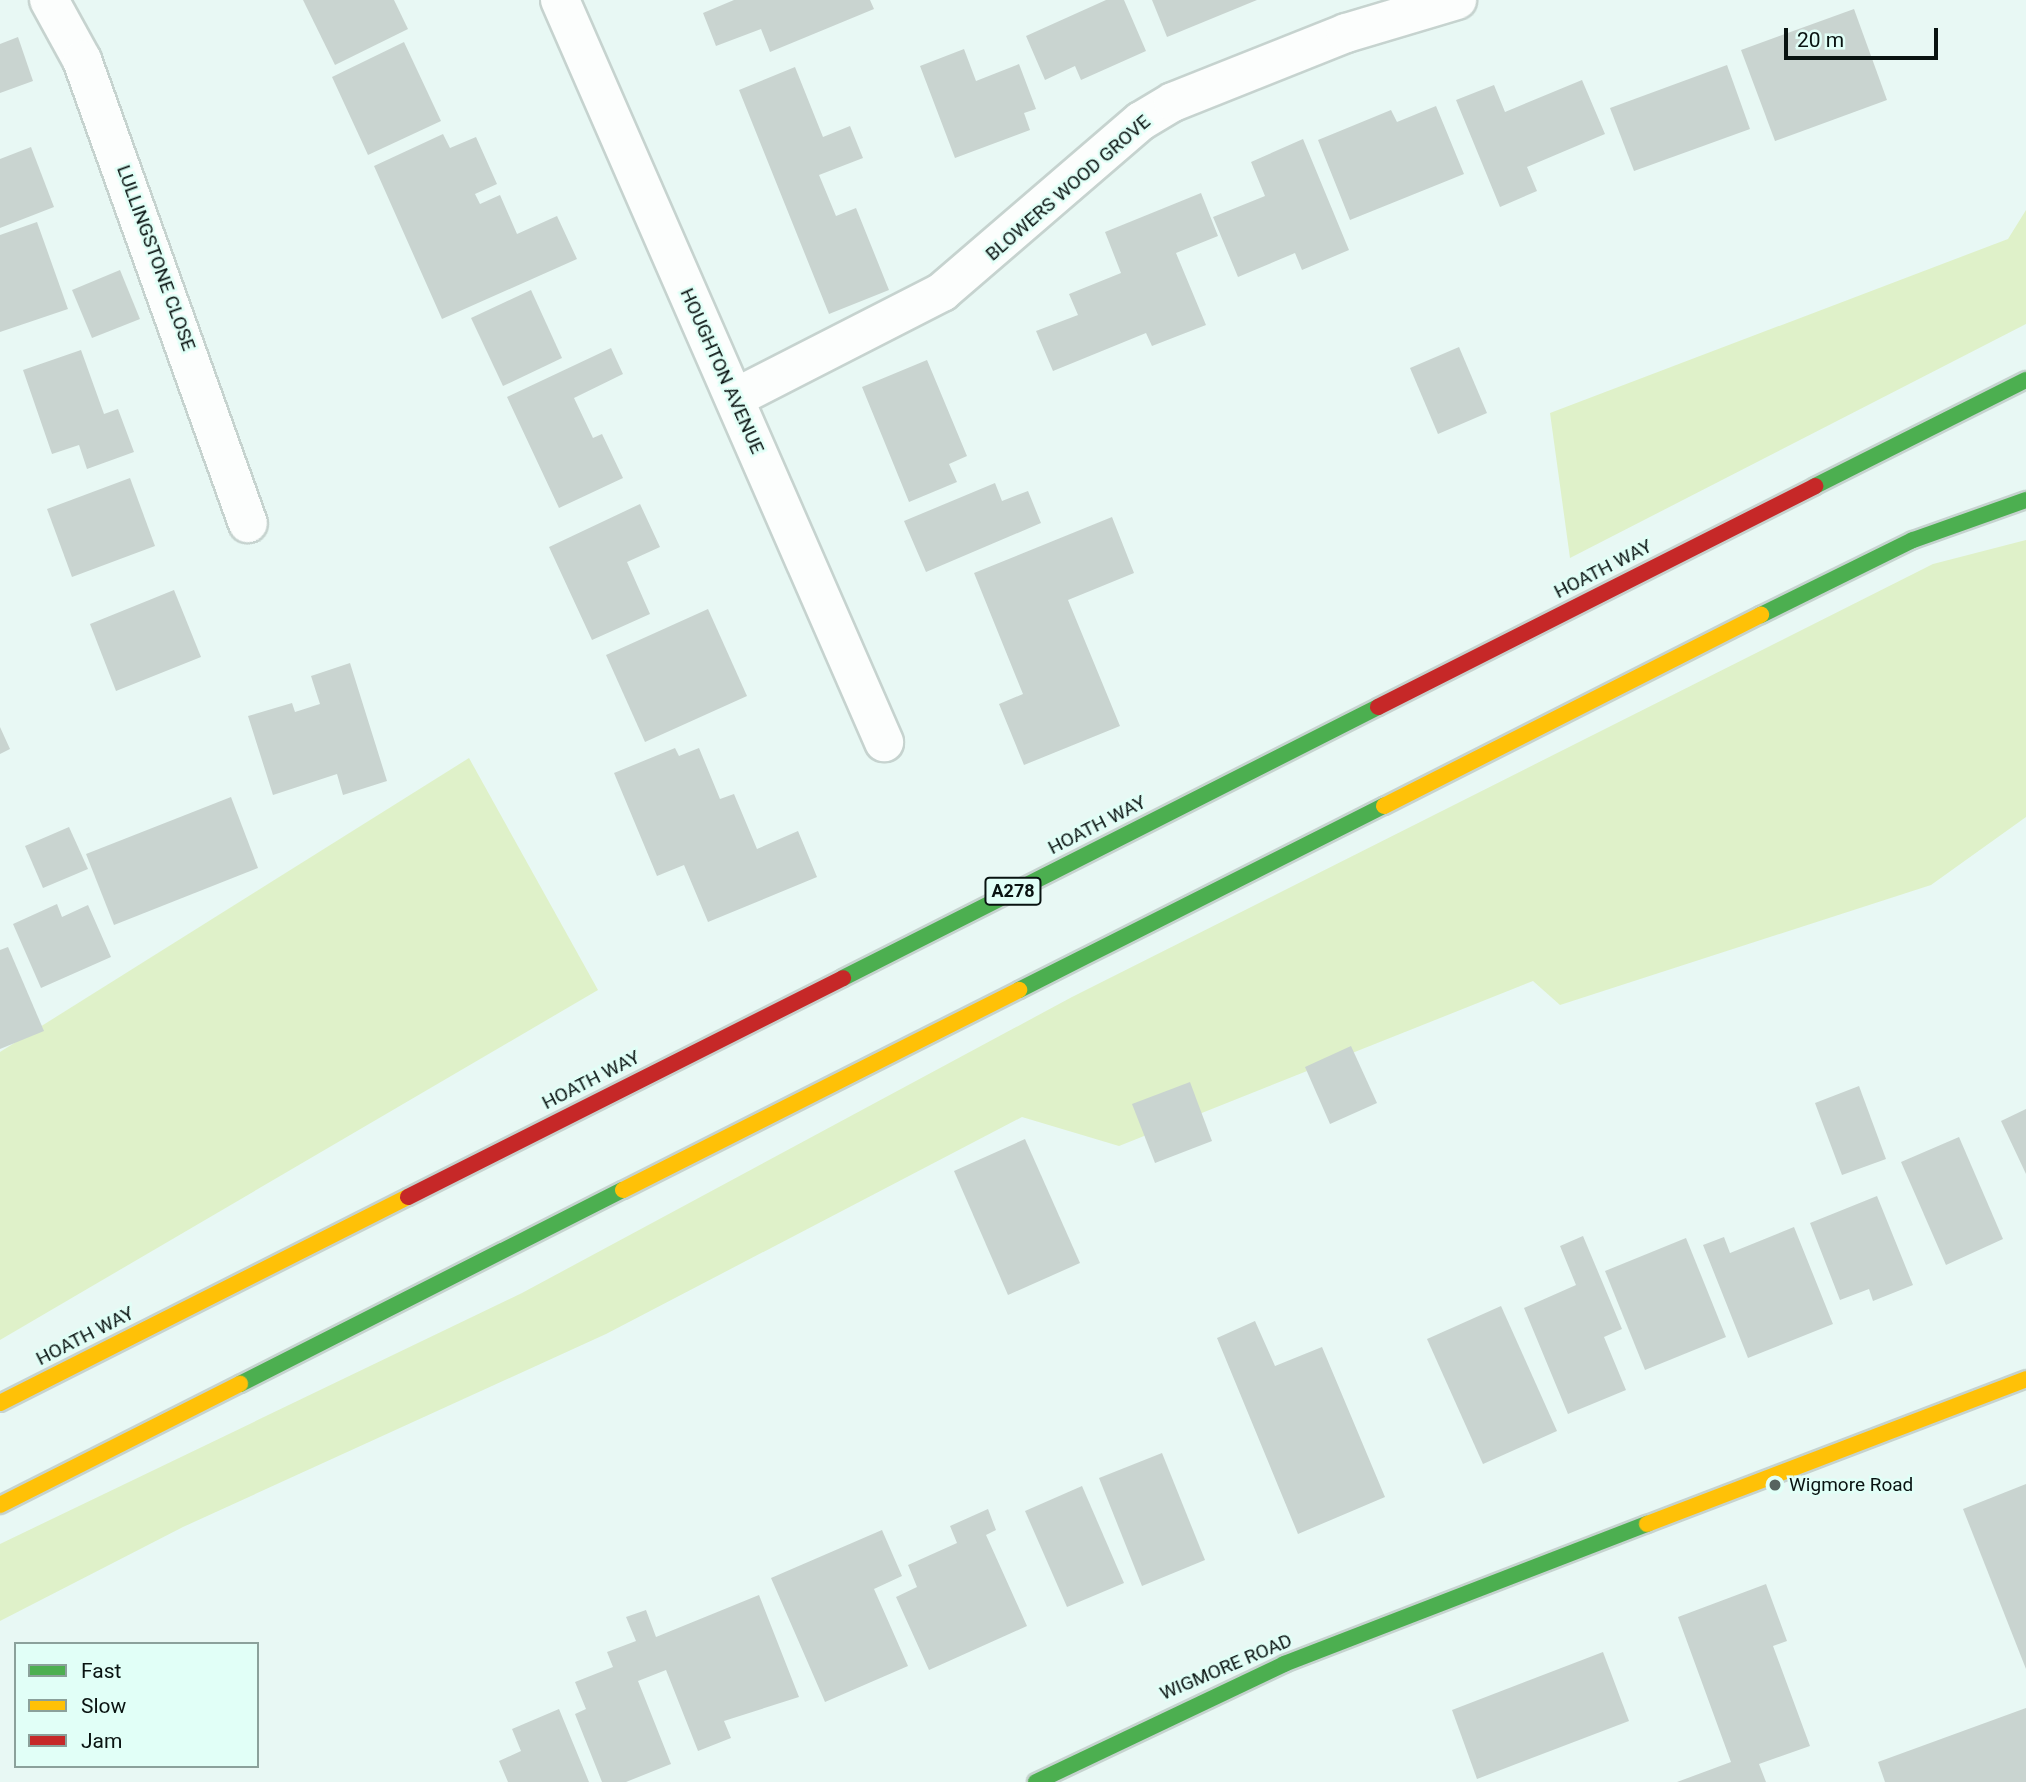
<!DOCTYPE html>
<html>
<head>
<meta charset="utf-8">
<style>
  body { margin:0 }
  #map { position:relative; width:2026px; height:1782px; overflow:hidden; background:#e8f8f4; font-family:Roboto,sans-serif }
  div>[style] { position:absolute }
  [style*='--x'] { left:calc(var(--x)*1px); top:calc(var(--y)*1px); width:calc(var(--w)*1px); rotate:calc(var(--a)*1deg) }
  .green>* { inset:0; background:#dff1c9 }
  .building>* { inset:0; background:#c9d4d0 }
  .roads { filter:drop-shadow(2px 0 #c6d3cf) drop-shadow(-2px 0 #c6d3cf) drop-shadow(0 2px #c6d3cf) drop-shadow(0 -2px #c6d3cf) }
  .street>* { height:38px; margin:-19px; padding:0 19px; transform-origin:19px; border-radius:19px; background:#fcfefd }
  .fast>* { height:16px; margin:-8px; padding:0 8px; transform-origin:8px; border-radius:8px; background:#4caf50 }
  .slow>* { height:16px; margin:-8px; padding:0 8px; transform-origin:8px; border-radius:8px; background:#ffc107 }
  .jam>* { height:16px; margin:-8px; padding:0 8px; transform-origin:8px; border-radius:8px; background:#c62828 }
  .dots>* { width:19px; height:19px; translate:-50% -50%; box-sizing:border-box; border:4px solid #e1fff7; border-radius:50% }
  span { translate:-50% -50%; white-space:nowrap; text-align:center; line-height:1.15; -webkit-text-stroke:5px #e1fff7; paint-order:stroke }
  .shield-label span { padding:2px 5px; background:#e1fff7; border:2px solid; border-radius:5px; -webkit-text-stroke-width:0 }
  .shield-label { font-size:18px; color:#091311; font-weight:700 }
  .street-label { font-size:19px; color:#091311 }
  .poi-label { font-size:19px; color:#091311 }
  .left { translate:0 -50%; text-align:left }
  .legend { position:absolute; left:14px; top:1642px; width:245px; height:126px; box-sizing:border-box; background:#e1fff7; border:2px solid #8ba19b; margin:0; padding:9px 12px; list-style:none; font-size:21px; color:#091311 }
  .legend li { display:flex; align-items:center; gap:14px; height:35px }
  .legend b { width:35px; border:2px solid #8ba19b }
  .scale { position:absolute; left:1784px; top:28px; width:154px; height:32px; box-sizing:border-box; border:4px solid #091311; border-top:0; padding-left:9px; font-size:21px; line-height:24px; white-space:nowrap; color:#091311; -webkit-text-stroke:5px #e1fff7; paint-order:stroke }
</style>
</head>
<body>
<div id="map">
  <div class="green">
    <i style="clip-path:polygon(2026px 210px,2026px 324px,1570px 558px,1550px 413px,2008px 239px)"></i>
    <i style="clip-path:polygon(2026px 540px,2026px 817px,1931px 885px,1560px 1005px,1533px 981px,1119px 1146px,1022px 1117px,606px 1334px,183px 1527px,0 1621px,0 1544px,522px 1293px,1072px 997px,1933px 564px)"></i>
    <i style="clip-path:polygon(469px 758px,598px 990px,0 1340px,0 1052px)"></i>
  </div>
  <div class="building">
    <i style="clip-path:polygon(303px 0,394px 0,408px 29px,335px 65px)"></i>
    <i style="clip-path:polygon(734px 0,870px 0,874px 9px,770px 52px,761px 29px,716px 46px,703px 13px)"></i>
    <i style="clip-path:polygon(1106px 0,1124px 0,1146px 51px,1081px 80px,1075px 66px,1045px 80px,1026px 36px)"></i>
    <i style="clip-path:polygon(1152px 0,1257px 0,1167px 37px)"></i>
    <i style="clip-path:polygon(1854px 9px,1887px 100px,1775px 141px,1741px 50px)"></i>
    <i style="clip-path:polygon(18px 37px,33px 81px,0 93px,0 44px)"></i>
    <i style="clip-path:polygon(404px 42px,441px 121px,368px 155px,332px 77px)"></i>
    <i style="clip-path:polygon(964px 49px,976px 81px,1019px 64px,1036px 109px,1024px 113px,1030px 130px,955px 158px,920px 66px)"></i>
    <i style="clip-path:polygon(1727px 65px,1750px 129px,1634px 171px,1610px 108px)"></i>
    <i style="clip-path:polygon(795px 67px,823px 137px,850px 126px,863px 158px,819px 175px,836px 216px,856px 208px,889px 290px,829px 314px,739px 90px)"></i>
    <i style="clip-path:polygon(1582px 80px,1605px 134px,1527px 167px,1537px 191px,1500px 207px,1456px 100px,1494px 85px,1505px 112px)"></i>
    <i style="clip-path:polygon(1436px 106px,1464px 174px,1350px 220px,1318px 140px,1391px 110px,1397px 122px)"></i>
    <i style="clip-path:polygon(443px 134px,450px 148px,476px 137px,497px 184px,475px 194px,480px 204px,500px 195px,517px 234px,557px 216px,577px 259px,442px 319px,374px 166px)"></i>
    <i style="clip-path:polygon(1303px 139px,1349px 250px,1302px 270px,1295px 253px,1238px 277px,1213px 217px,1265px 196px,1251px 162px)"></i>
    <i style="clip-path:polygon(31px 147px,54px 207px,0 228px,0 159px)"></i>
    <i style="clip-path:polygon(1201px 193px,1218px 236px,1176px 253px,1206px 325px,1152px 346px,1146px 333px,1053px 371px,1036px 331px,1078px 315px,1069px 294px,1121px 273px,1105px 232px)"></i>
    <i style="clip-path:polygon(37px 222px,68px 309px,0 332px,0 235px)"></i>
    <i style="clip-path:polygon(120px 270px,140px 319px,92px 338px,72px 290px)"></i>
    <i style="clip-path:polygon(531px 290px,562px 358px,503px 386px,471px 318px)"></i>
    <i style="clip-path:polygon(1459px 347px,1487px 413px,1438px 434px,1410px 368px)"></i>
    <i style="clip-path:polygon(611px 348px,623px 374px,574px 398px,593px 438px,602px 434px,623px 478px,559px 508px,507px 397px)"></i>
    <i style="clip-path:polygon(81px 350px,104px 414px,118px 409px,134px 452px,87px 469px,79px 445px,52px 454px,23px 370px)"></i>
    <i style="clip-path:polygon(927px 360px,967px 456px,949px 464px,957px 482px,909px 502px,862px 387px)"></i>
    <i style="clip-path:polygon(130px 478px,155px 546px,72px 577px,47px 509px)"></i>
    <i style="clip-path:polygon(995px 483px,1002px 501px,1028px 491px,1041px 523px,926px 572px,904px 521px)"></i>
    <i style="clip-path:polygon(640px 504px,660px 547px,627px 562px,650px 614px,592px 640px,549px 547px)"></i>
    <i style="clip-path:polygon(1112px 517px,1134px 573px,1068px 600px,1120px 726px,1024px 765px,999px 704px,1023px 694px,974px 573px)"></i>
    <i style="clip-path:polygon(174px 590px,201px 657px,116px 691px,90px 624px)"></i>
    <i style="clip-path:polygon(708px 609px,747px 696px,645px 742px,606px 655px)"></i>
    <i style="clip-path:polygon(350px 663px,387px 781px,343px 795px,337px 774px,273px 795px,248px 716px,292px 703px,295px 712px,320px 704px,311px 676px)"></i>
    <i style="clip-path:polygon(0 727px,10px 749px,0 754px)"></i>
    <i style="clip-path:polygon(675px 748px,679px 756px,699px 748px,720px 799px,734px 794px,757px 849px,798px 831px,817px 877px,708px 922px,684px 865px,657px 876px,614px 773px)"></i>
    <i style="clip-path:polygon(231px 797px,258px 868px,114px 925px,86px 854px)"></i>
    <i style="clip-path:polygon(69px 827px,88px 869px,43px 888px,25px 846px)"></i>
    <i style="clip-path:polygon(57px 904px,62px 917px,88px 905px,111px 957px,41px 988px,13px 924px)"></i>
    <i style="clip-path:polygon(8px 947px,44px 1031px,0 1049px,0 950px)"></i>
    <i style="clip-path:polygon(1351px 1046px,1377px 1103px,1330px 1124px,1305px 1067px)"></i>
    <i style="clip-path:polygon(1190px 1082px,1212px 1141px,1155px 1163px,1132px 1104px)"></i>
    <i style="clip-path:polygon(1859px 1086px,1886px 1159px,1842px 1175px,1815px 1103px)"></i>
    <i style="clip-path:polygon(2026px 1109px,2026px 1174px,2001px 1121px)"></i>
    <i style="clip-path:polygon(1959px 1137px,2003px 1239px,1946px 1265px,1901px 1162px)"></i>
    <i style="clip-path:polygon(1025px 1139px,1080px 1263px,1008px 1295px,954px 1171px)"></i>
    <i style="clip-path:polygon(1877px 1196px,1913px 1285px,1873px 1301px,1869px 1289px,1840px 1300px,1810px 1223px)"></i>
    <i style="clip-path:polygon(1794px 1227px,1833px 1324px,1748px 1358px,1703px 1245px,1724px 1237px,1730px 1253px)"></i>
    <i style="clip-path:polygon(1583px 1236px,1622px 1329px,1604px 1337px,1626px 1390px,1568px 1414px,1524px 1308px,1576px 1285px,1560px 1246px)"></i>
    <i style="clip-path:polygon(1686px 1238px,1726px 1337px,1645px 1370px,1605px 1271px)"></i>
    <i style="clip-path:polygon(1501px 1306px,1557px 1431px,1483px 1464px,1427px 1339px)"></i>
    <i style="clip-path:polygon(1255px 1321px,1275px 1366px,1322px 1347px,1385px 1497px,1298px 1534px,1217px 1338px)"></i>
    <i style="clip-path:polygon(1162px 1453px,1205px 1560px,1142px 1586px,1099px 1478px)"></i>
    <i style="clip-path:polygon(2026px 1484px,2026px 1669px,1963px 1509px)"></i>
    <i style="clip-path:polygon(1082px 1486px,1124px 1583px,1067px 1607px,1025px 1511px)"></i>
    <i style="clip-path:polygon(988px 1509px,996px 1530px,986px 1535px,1027px 1626px,929px 1670px,896px 1597px,917px 1587px,908px 1565px,957px 1543px,950px 1526px)"></i>
    <i style="clip-path:polygon(882px 1530px,902px 1576px,874px 1589px,908px 1666px,825px 1702px,771px 1578px)"></i>
    <i style="clip-path:polygon(1766px 1584px,1787px 1641px,1773px 1646px,1810px 1746px,1759px 1764px,1766px 1782px,1677px 1782px,1731px 1762px,1678px 1617px)"></i>
    <i style="clip-path:polygon(759px 1595px,799px 1697px,724px 1721px,731px 1738px,698px 1751px,666px 1670px,638px 1681px,671px 1764px,626px 1782px,602px 1782px,575px 1714px,586px 1709px,575px 1682px,613px 1667px,607px 1652px,636px 1641px,626px 1617px,646px 1610px,656px 1637px)"></i>
    <i style="clip-path:polygon(1603px 1652px,1629px 1721px,1477px 1779px,1452px 1710px)"></i>
    <i style="clip-path:polygon(2026px 1708px,2026px 1782px,1885px 1782px,1878px 1762px)"></i>
    <i style="clip-path:polygon(559px 1709px,589px 1782px,508px 1782px,499px 1761px,521px 1751px,512px 1729px)"></i>
  </div>
  <div class="roads">
    <div class="street">
      <i style="--x:49;--y:0;--w:68;--a:61.2"></i>
      <i style="--x:82;--y:60;--w:492;--a:70.3"></i>
      <i style="--x:560;--y:0;--w:810;--a:66.41"></i>
      <i style="--x:735;--y:398;--w:233;--a:-27.1"></i>
      <i style="--x:942;--y:292;--w:262;--a:-40.7"></i>
      <i style="--x:1141;--y:121;--w:37;--a:-31"></i>
      <i style="--x:1173;--y:102;--w:186;--a:-21.7"></i>
      <i style="--x:1346;--y:33;--w:116;--a:-16.6"></i>
    </div>
    <div class="fast">
      <i style="--x:1815;--y:486;--w:236;--a:-26.7"></i>
      <i style="--x:1761;--y:615;--w:169;--a:-26.3"></i>
      <i style="--x:1913;--y:540;--w:120;--a:-19.5"></i>
      <i style="--x:843;--y:978;--w:600;--a:-26.86"></i>
      <i style="--x:1019;--y:990;--w:409;--a:-26.8"></i>
      <i style="--x:240;--y:1384;--w:429;--a:-26.9"></i>
      <i style="--x:1036;--y:1782;--w:275;--a:-25.4"></i>
      <i style="--x:1284;--y:1664;--w:389;--a:-21.1"></i>
    </div>
    <div class="slow">
      <i style="--x:1384;--y:806;--w:423;--a:-26.9"></i>
      <i style="--x:623;--y:1190;--w:444;--a:-26.8"></i>
      <i style="--x:0;--y:1403;--w:457;--a:-26.8"></i>
      <i style="--x:0;--y:1505;--w:269;--a:-26.8"></i>
      <i style="--x:1647;--y:1524;--w:406;--a:-20.9"></i>
    </div>
    <div class="jam">
      <i style="--x:1378;--y:707;--w:490;--a:-26.8"></i>
      <i style="--x:408;--y:1197;--w:487;--a:-26.7"></i>
    </div>
  </div>
  <div class="dots">
    <i style="left:1775px;top:1485px;background:#576360"></i>
  </div>
  <div class="shield-label">
    <span style="left:1013px;top:891px">A278</span>
  </div>
  <div class="street-label">
    <span style="left:1068px;top:188px;rotate:-41deg">BLOWERS WOOD GROVE</span>
    <span style="left:156px;top:258px;rotate:70deg">LULLINGSTONE CLOSE</span>
    <span style="left:722px;top:371px;rotate:66deg">HOUGHTON AVENUE</span>
    <span style="left:1603px;top:569px;rotate:-27deg">HOATH WAY</span>
    <span style="left:1097px;top:825px;rotate:-27deg">HOATH WAY</span>
    <span style="left:591px;top:1080px;rotate:-27deg">HOATH WAY</span>
    <span style="left:85px;top:1336px;rotate:-27deg">HOATH WAY</span>
    <span style="left:1226px;top:1667px;rotate:-23deg">WIGMORE ROAD</span>
  </div>
  <div class="poi-label">
    <span class="left" style="left:1789px;top:1485px">Wigmore Road</span>
  </div>
  <ul class="legend">
  <li><b style="height:9px;background:#4caf50"></b>Fast</li>
  <li><b style="height:9px;background:#ffc107"></b>Slow</li>
  <li><b style="height:9px;background:#c62828"></b>Jam</li>
  </ul>
  <div class="scale">20 m</div>
</div>
</body>
</html>
